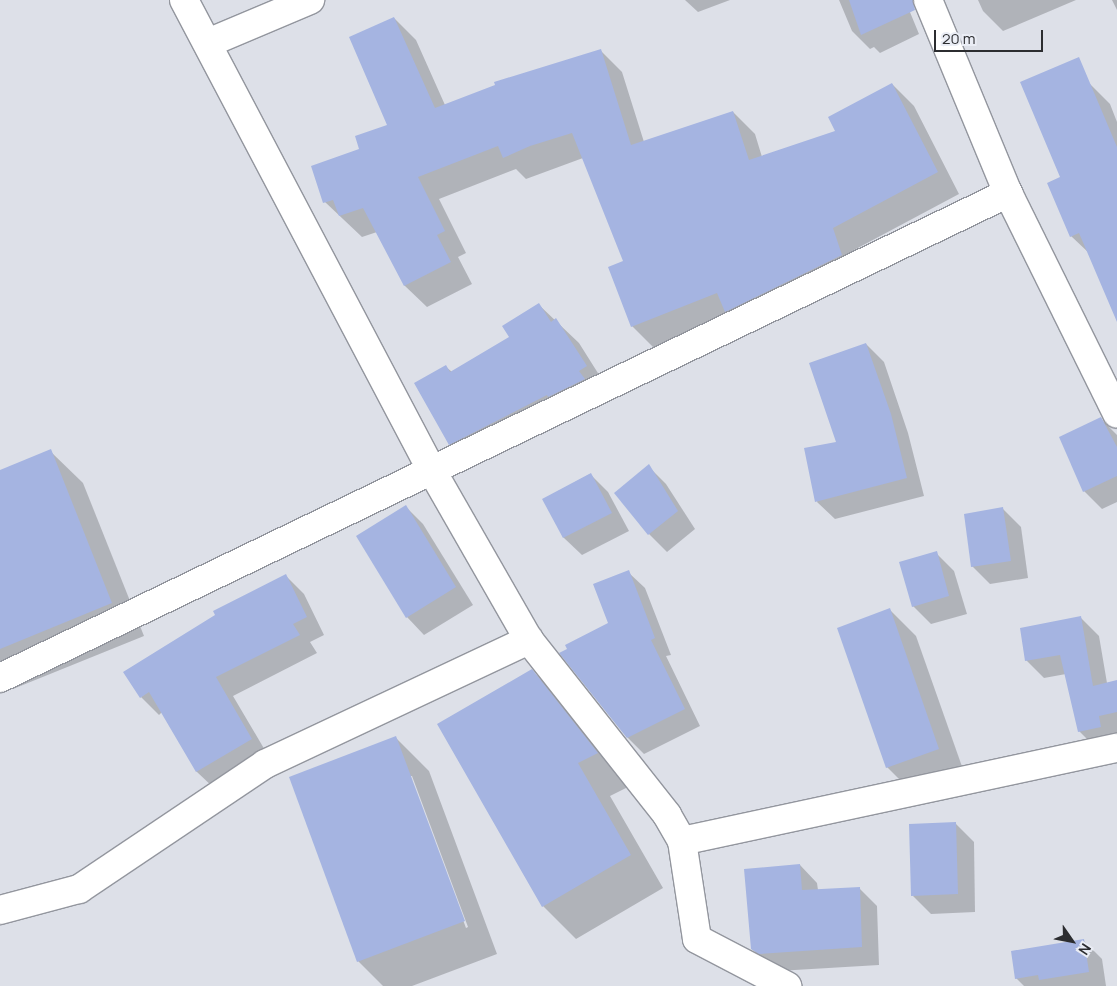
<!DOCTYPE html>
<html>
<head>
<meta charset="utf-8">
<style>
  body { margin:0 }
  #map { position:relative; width:1117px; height:986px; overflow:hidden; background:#dde0e8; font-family:Manrope,sans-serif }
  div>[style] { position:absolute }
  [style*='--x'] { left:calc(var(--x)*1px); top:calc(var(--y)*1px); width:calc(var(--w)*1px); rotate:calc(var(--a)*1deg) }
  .shadow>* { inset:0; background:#0003 }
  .building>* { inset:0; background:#a5b4e1 }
  .roads { filter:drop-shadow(1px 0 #93969e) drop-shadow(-1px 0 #93969e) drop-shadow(0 1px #93969e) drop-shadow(0 -1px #93969e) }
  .minor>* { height:28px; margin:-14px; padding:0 14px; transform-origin:14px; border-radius:14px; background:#fff }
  span { translate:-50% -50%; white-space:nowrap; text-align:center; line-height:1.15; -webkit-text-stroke:5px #eaedf5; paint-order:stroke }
  .north { position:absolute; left:1047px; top:916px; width:50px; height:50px; -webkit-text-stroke:4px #eaedf5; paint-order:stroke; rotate:123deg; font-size:14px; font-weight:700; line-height:20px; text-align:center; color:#2c2d30 }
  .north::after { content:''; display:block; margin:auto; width:18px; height:22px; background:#2c2d30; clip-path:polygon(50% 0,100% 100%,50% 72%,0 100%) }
  .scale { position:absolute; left:934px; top:30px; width:109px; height:22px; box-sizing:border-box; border:2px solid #2c2d30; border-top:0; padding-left:6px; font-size:15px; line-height:18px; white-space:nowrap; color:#2c2d30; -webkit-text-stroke:4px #eaedf5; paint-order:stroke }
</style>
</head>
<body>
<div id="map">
  <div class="shadow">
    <i style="clip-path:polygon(685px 0,730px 0,698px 12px)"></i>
    <i style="clip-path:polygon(839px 0,905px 0,919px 34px,880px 53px,874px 47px,870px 49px,852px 31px)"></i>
    <i style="clip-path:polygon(978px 0,1076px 0,1003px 31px,983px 11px)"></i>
    <i style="clip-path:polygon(1112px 0,1117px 0,1117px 10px)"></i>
    <i style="clip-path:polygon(394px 18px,416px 40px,445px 105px,600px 50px,622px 72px,644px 142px,733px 112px,755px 134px,762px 157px,837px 132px,892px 84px,914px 106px,959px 194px,854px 250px,863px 277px,732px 317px,654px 348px,632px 326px,625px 261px,583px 158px,526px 179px,516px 169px,439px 199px,466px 253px,458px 257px,472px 284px,427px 307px,405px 286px,377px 232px,362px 237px,325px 202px,361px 150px,389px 125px)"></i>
    <i style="clip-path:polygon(1090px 84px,1110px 104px,1117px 122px,1117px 299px,1090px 254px,1071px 236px,1061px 178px)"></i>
    <i style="clip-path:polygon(538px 304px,579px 343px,608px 389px,601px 394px,607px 402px,572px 419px,570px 418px,473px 467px,450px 444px,445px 366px,452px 372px,511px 338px)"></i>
    <i style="clip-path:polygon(866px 344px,884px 362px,908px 433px,924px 496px,835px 519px,817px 502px,838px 442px)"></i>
    <i style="clip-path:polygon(1101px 419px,1117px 435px,1117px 502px,1102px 509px,1084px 491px)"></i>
    <i style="clip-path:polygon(50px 451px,83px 483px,144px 636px,13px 689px,0 676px,0 471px)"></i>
    <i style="clip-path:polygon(648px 466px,666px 484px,695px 529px,667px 552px,649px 534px)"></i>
    <i style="clip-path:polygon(590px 474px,608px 492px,629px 531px,582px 555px,564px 538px,544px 499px)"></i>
    <i style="clip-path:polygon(406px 507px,423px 524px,473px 605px,424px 635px,407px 617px)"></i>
    <i style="clip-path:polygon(1003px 509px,1021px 527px,1028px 578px,990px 584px,972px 566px)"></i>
    <i style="clip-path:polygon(936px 553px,954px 571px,967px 614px,931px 624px,913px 606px)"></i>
    <i style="clip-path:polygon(628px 572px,645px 588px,671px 655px,666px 656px,700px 726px,644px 754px,628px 738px,609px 624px)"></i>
    <i style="clip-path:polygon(286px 576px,304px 594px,324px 635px,310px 642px,317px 653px,233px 696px,269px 757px,215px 789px,197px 772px,162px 712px,159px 715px,141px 697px)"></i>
    <i style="clip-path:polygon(890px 610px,916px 636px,965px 775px,913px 793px,887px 767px)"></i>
    <i style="clip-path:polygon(1081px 618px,1099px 636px,1107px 683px,1117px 681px,1117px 740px,1097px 749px,1079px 731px,1066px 674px,1044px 678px,1026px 660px)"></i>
    <i style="clip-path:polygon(532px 671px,565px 703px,630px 786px,610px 796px,663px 888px,576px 939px,543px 906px)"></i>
    <i style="clip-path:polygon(evenodd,396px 738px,429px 771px,497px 954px,412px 986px,383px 986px,358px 961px,396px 738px,410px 776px,412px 776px,468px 927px,466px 928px,410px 776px)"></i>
    <i style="clip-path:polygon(956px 824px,974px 842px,975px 912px,931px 914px,913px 896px)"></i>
    <i style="clip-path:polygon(800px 865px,817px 883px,818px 890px,859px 888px,877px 906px,879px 965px,778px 971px,770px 967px,752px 949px)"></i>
    <i style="clip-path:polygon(1084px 941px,1102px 959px,1106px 986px,1024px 986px,1016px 978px)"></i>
  </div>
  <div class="building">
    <i style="clip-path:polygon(849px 0,913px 0,915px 10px,861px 35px)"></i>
    <i style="clip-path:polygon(394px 17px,435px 108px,495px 85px,494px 82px,601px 49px,631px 145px,733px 111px,749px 160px,835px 131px,828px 117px,892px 83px,938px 172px,833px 228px,842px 255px,725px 312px,717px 293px,631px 327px,608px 267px,623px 261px,572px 133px,530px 146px,503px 158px,498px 146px,418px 177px,445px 231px,437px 235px,451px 262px,404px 286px,363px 208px,339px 216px,333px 200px,323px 203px,311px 166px,359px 149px,355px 136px,387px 125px,349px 37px)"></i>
    <i style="clip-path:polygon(1079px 57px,1117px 147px,1117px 322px,1079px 233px,1070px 237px,1047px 183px,1060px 177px,1020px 82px)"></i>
    <i style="clip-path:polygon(539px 303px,551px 322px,556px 318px,587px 366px,579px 371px,585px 379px,548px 397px,547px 395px,449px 445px,414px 383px,446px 365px,450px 372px,509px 337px,502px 326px)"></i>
    <i style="clip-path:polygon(866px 343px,891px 414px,907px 478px,815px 502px,804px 448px,836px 442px,809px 363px)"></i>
    <i style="clip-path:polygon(1101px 417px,1117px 447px,1117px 476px,1083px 492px,1059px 437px)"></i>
    <i style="clip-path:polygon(51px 449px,112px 603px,0 649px,0 470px)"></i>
    <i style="clip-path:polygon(649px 464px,678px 511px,648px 535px,614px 493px)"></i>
    <i style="clip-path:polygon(591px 473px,612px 513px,563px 538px,542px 499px)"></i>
    <i style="clip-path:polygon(406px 505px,456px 587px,406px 618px,356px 536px)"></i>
    <i style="clip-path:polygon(1003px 507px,1011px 561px,971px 567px,964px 514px)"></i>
    <i style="clip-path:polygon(937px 551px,949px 596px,912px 607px,899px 562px)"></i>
    <i style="clip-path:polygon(629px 570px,655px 638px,651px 640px,685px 709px,627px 738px,559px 653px,567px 649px,565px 645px,608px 623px,593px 584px)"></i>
    <i style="clip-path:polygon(286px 574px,307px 617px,293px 624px,300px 635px,216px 677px,252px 739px,196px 772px,149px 692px,140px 698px,123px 672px,215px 615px,213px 611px)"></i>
    <i style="clip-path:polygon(890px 608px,939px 749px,886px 768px,837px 628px)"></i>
    <i style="clip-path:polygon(1081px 616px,1093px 686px,1117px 680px,1117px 712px,1099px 716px,1101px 727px,1078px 732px,1060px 655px,1025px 661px,1020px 628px)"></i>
    <i style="clip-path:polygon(532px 669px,598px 753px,578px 763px,631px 855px,542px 907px,437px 724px)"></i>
    <i style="clip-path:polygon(396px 736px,465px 921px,357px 962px,289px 777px)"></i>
    <i style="clip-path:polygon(956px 822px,958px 894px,911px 896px,909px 824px)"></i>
    <i style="clip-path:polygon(800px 864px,802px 890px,860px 887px,862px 947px,759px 954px,751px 949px,744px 869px)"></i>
    <i style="clip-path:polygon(1084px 939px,1089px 972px,1039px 980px,1038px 975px,1015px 979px,1011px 951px)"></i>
  </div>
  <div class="roads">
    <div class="minor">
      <i style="--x:184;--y:0;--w:530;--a:62.23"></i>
      <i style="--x:431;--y:469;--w:197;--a:60.2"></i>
      <i style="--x:529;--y:640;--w:223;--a:51.7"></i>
      <i style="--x:667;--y:815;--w:30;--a:60"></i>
      <i style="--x:682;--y:841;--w:445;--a:-12.1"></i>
      <i style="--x:928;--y:0;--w:209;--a:67.5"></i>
      <i style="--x:1008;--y:193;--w:246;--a:63.7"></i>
      <i style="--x:208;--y:43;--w:111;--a:-22.9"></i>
      <i style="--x:0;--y:678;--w:1119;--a:-25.69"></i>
      <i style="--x:682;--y:841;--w:99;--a:81.3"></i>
      <i style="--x:697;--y:939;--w:102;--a:27.6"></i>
      <i style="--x:0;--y:910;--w:82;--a:-14.9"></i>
      <i style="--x:79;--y:889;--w:224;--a:-33.9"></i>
      <i style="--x:265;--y:764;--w:292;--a:-25.2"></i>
    </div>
  </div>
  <div class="north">N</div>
  <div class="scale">20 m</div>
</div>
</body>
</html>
